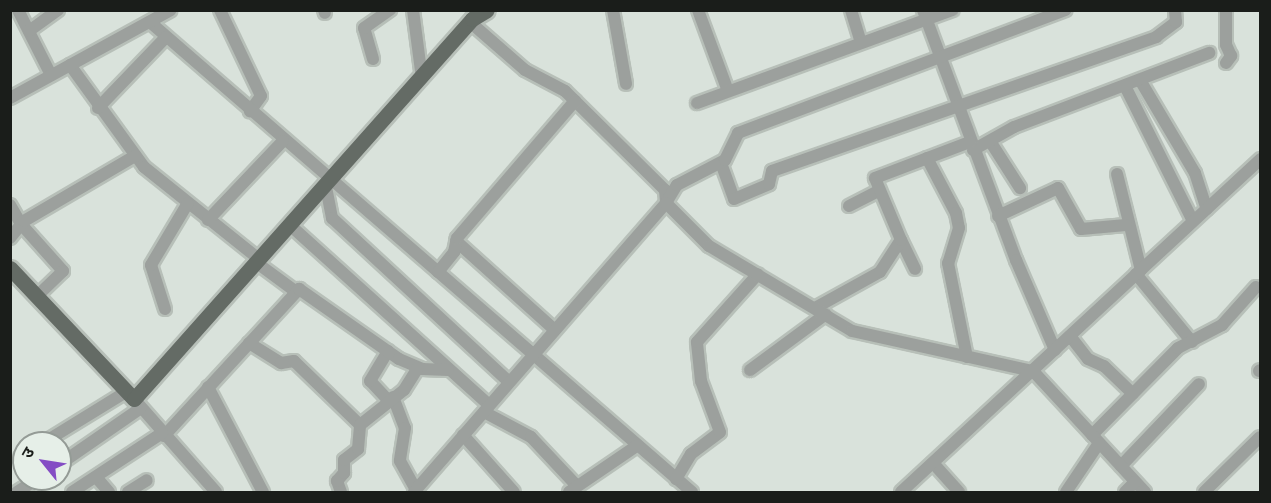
<!DOCTYPE html>
<html>
<head>
<meta charset="utf-8">
<style>
  body { margin:0 }
  #map { position:relative; width:1271px; height:503px; overflow:hidden; background:#d9e2db; font-family:"Roboto Condensed","Noto Sans Devanagari",sans-serif }
  div>[style] { position:absolute }
  [style*='--x'] { left:calc(var(--x)*1px); top:calc(var(--y)*1px); width:calc(var(--w)*1px); rotate:calc(var(--a)*1deg) }
  .roads { filter:drop-shadow(2px 0 #b7bfb8) drop-shadow(-2px 0 #b7bfb8) drop-shadow(0 2px #b7bfb8) drop-shadow(0 -2px #b7bfb8) }
  .minor>* { height:12px; margin:-6px; padding:0 6px; transform-origin:6px; border-radius:6px; background:#9ca09d }
  .major>* { height:15px; margin:-7.5px; padding:0 7.5px; transform-origin:7.5px; border-radius:7.5px; background:#646b65 }
  span { translate:-50% -50%; white-space:nowrap; text-align:center; line-height:1.15; -webkit-text-stroke:4.5px #e6efe8; paint-order:stroke }
  .frame { position:absolute; inset:0; border:12px solid #1a1d1a; pointer-events:none }
  .north { position:absolute; left:12px; top:431px; width:60px; height:60px; box-sizing:border-box; background:#e6efe8; border:2px solid #949b96; border-radius:50%; rotate:300deg; font-size:16px; font-weight:700; line-height:24px; text-align:center; color:#1a1d1a }
  .north::after { content:''; display:block; margin:auto; width:21px; height:27px; background:#844dc4; clip-path:polygon(50% 0,100% 100%,50% 72%,0 100%) }
</style>
</head>
<body>
<div id="map">
  <div class="roads">
    <div class="minor">
      <i style="--x:18;--y:10;--w:73;--a:63.1"></i>
      <i style="--x:220;--y:10;--w:95;--a:64.5"></i>
      <i style="--x:261;--y:96;--w:19;--a:126"></i>
      <i style="--x:324;--y:10;--w:3;--a:72"></i>
      <i style="--x:413;--y:10;--w:69;--a:82.5"></i>
      <i style="--x:613;--y:10;--w:75;--a:80"></i>
      <i style="--x:698;--y:10;--w:86;--a:69.7"></i>
      <i style="--x:851;--y:10;--w:34;--a:73"></i>
      <i style="--x:923;--y:10;--w:267;--a:69.6"></i>
      <i style="--x:1016;--y:260;--w:98;--a:66.6"></i>
      <i style="--x:470;--y:22;--w:73;--a:41.1"></i>
      <i style="--x:525;--y:70;--w:45;--a:27.7"></i>
      <i style="--x:565;--y:91;--w:141;--a:44.7"></i>
      <i style="--x:665;--y:190;--w:12;--a:85"></i>
      <i style="--x:151;--y:23;--w:716;--a:40.92"></i>
      <i style="--x:29;--y:31;--w:36;--a:-36"></i>
      <i style="--x:373;--y:59;--w:32;--a:-106"></i>
      <i style="--x:364;--y:28;--w:32;--a:-35"></i>
      <i style="--x:1226;--y:63;--w:9;--a:-54"></i>
      <i style="--x:1231;--y:56;--w:12;--a:-114"></i>
      <i style="--x:1226;--y:45;--w:35;--a:-90"></i>
      <i style="--x:70;--y:65;--w:126;--a:54"></i>
      <i style="--x:144;--y:167;--w:149;--a:38.7"></i>
      <i style="--x:1140;--y:80;--w:108;--a:59.4"></i>
      <i style="--x:1195;--y:173;--w:38;--a:72"></i>
      <i style="--x:1125;--y:86;--w:151;--a:63.3"></i>
      <i style="--x:10;--y:98;--w:183;--a:-28.7"></i>
      <i style="--x:697;--y:103;--w:272;--a:-20"></i>
      <i style="--x:98;--y:108;--w:98;--a:-46.2"></i>
      <i style="--x:990;--y:141;--w:56;--a:57.4"></i>
      <i style="--x:973;--y:150;--w:47;--a:-29.3"></i>
      <i style="--x:1014;--y:127;--w:209;--a:-20.8"></i>
      <i style="--x:927;--y:158;--w:62;--a:62.2"></i>
      <i style="--x:956;--y:213;--w:15;--a:79"></i>
      <i style="--x:959;--y:228;--w:37;--a:107"></i>
      <i style="--x:948;--y:263;--w:96;--a:78.6"></i>
      <i style="--x:721;--y:163;--w:38;--a:70"></i>
      <i style="--x:734;--y:199;--w:38;--a:-23"></i>
      <i style="--x:769;--y:184;--w:13;--a:-77"></i>
      <i style="--x:772;--y:171;--w:407;--a:-19.2"></i>
      <i style="--x:1156;--y:37;--w:25;--a:-37"></i>
      <i style="--x:1176;--y:22;--w:12;--a:-95"></i>
      <i style="--x:1117;--y:174;--w:99;--a:76"></i>
      <i style="--x:326;--y:187;--w:32;--a:79"></i>
      <i style="--x:332;--y:218;--w:241;--a:42.8"></i>
      <i style="--x:666;--y:203;--w:21;--a:-59"></i>
      <i style="--x:677;--y:185;--w:54;--a:-27.5"></i>
      <i style="--x:725;--y:160;--w:30;--a:-64"></i>
      <i style="--x:738;--y:133;--w:350;--a:-20.6"></i>
      <i style="--x:10;--y:205;--w:22;--a:60"></i>
      <i style="--x:21;--y:224;--w:63;--a:48.2"></i>
      <i style="--x:63;--y:271;--w:36;--a:136"></i>
      <i style="--x:849;--y:206;--w:31;--a:-27"></i>
      <i style="--x:998;--y:216;--w:66;--a:-25"></i>
      <i style="--x:1058;--y:188;--w:47;--a:60.7"></i>
      <i style="--x:1081;--y:229;--w:45;--a:-5.1"></i>
      <i style="--x:208;--y:220;--w:109;--a:-46.5"></i>
      <i style="--x:291;--y:226;--w:267;--a:42.1"></i>
      <i style="--x:10;--y:238;--w:22;--a:-51"></i>
      <i style="--x:24;--y:221;--w:129;--a:-30.4"></i>
      <i style="--x:901;--y:240;--w:32;--a:64"></i>
      <i style="--x:456;--y:241;--w:133;--a:42"></i>
      <i style="--x:257;--y:263;--w:47;--a:36.4"></i>
      <i style="--x:438;--y:272;--w:26;--a:-51"></i>
      <i style="--x:454;--y:252;--w:14;--a:-78"></i>
      <i style="--x:457;--y:238;--w:181;--a:-49.3"></i>
      <i style="--x:1136;--y:274;--w:88;--a:50.5"></i>
      <i style="--x:815;--y:308;--w:74;--a:-29"></i>
      <i style="--x:880;--y:272;--w:38;--a:-57"></i>
      <i style="--x:901;--y:240;--w:67;--a:-112.8"></i>
      <i style="--x:875;--y:178;--w:102;--a:-20.8"></i>
      <i style="--x:165;--y:309;--w:46;--a:-107.7"></i>
      <i style="--x:151;--y:265;--w:72;--a:-59.2"></i>
      <i style="--x:1070;--y:336;--w:29;--a:52"></i>
      <i style="--x:1088;--y:359;--w:17;--a:24"></i>
      <i style="--x:1104;--y:366;--w:40;--a:44"></i>
      <i style="--x:249;--y:343;--w:38;--a:32"></i>
      <i style="--x:281;--y:363;--w:13;--a:-9"></i>
      <i style="--x:294;--y:361;--w:92;--a:44.1"></i>
      <i style="--x:750;--y:370;--w:94;--a:-36.4"></i>
      <i style="--x:1259;--y:371;--w:1;--a:-45"></i>
      <i style="--x:208;--y:387;--w:119;--a:62.4"></i>
      <i style="--x:393;--y:397;--w:33;--a:69"></i>
      <i style="--x:405;--y:428;--w:33;--a:99"></i>
      <i style="--x:400;--y:461;--w:33;--a:61"></i>
      <i style="--x:134;--y:399;--w:124;--a:48.6"></i>
      <i style="--x:388;--y:400;--w:26;--a:-133"></i>
      <i style="--x:370;--y:381;--w:35;--a:-59"></i>
      <i style="--x:484;--y:412;--w:53;--a:28"></i>
      <i style="--x:531;--y:437;--w:66;--a:46.8"></i>
      <i style="--x:463;--y:435;--w:76;--a:48.2"></i>
      <i style="--x:1092;--y:435;--w:122;--a:-45.3"></i>
      <i style="--x:1178;--y:348;--w:50;--a:-27.6"></i>
      <i style="--x:1222;--y:325;--w:51;--a:-48.2"></i>
      <i style="--x:164;--y:436;--w:200;--a:-47.4"></i>
      <i style="--x:299;--y:289;--w:122;--a:35"></i>
      <i style="--x:399;--y:359;--w:25;--a:23"></i>
      <i style="--x:422;--y:369;--w:26;--a:2"></i>
      <i style="--x:43;--y:443;--w:97;--a:-31.6"></i>
      <i style="--x:20;--y:457;--w:5;--a:-37"></i>
      <i style="--x:933;--y:463;--w:39;--a:48"></i>
      <i style="--x:60;--y:464;--w:98;--a:-34.7"></i>
      <i style="--x:1121;--y:466;--w:113;--a:-46.4"></i>
      <i style="--x:96;--y:477;--w:20;--a:49"></i>
      <i style="--x:676;--y:479;--w:29;--a:-59"></i>
      <i style="--x:691;--y:454;--w:36;--a:-37"></i>
      <i style="--x:720;--y:432;--w:54;--a:-110.4"></i>
      <i style="--x:701;--y:381;--w:39;--a:-96"></i>
      <i style="--x:697;--y:342;--w:91;--a:-48.1"></i>
      <i style="--x:17;--y:492;--w:24;--a:-33"></i>
      <i style="--x:72;--y:492;--w:108;--a:-33.2"></i>
      <i style="--x:128;--y:492;--w:22;--a:-32"></i>
      <i style="--x:341;--y:492;--w:12;--a:-110"></i>
      <i style="--x:337;--y:481;--w:11;--a:-49"></i>
      <i style="--x:344;--y:473;--w:13;--a:-90"></i>
      <i style="--x:344;--y:460;--w:18;--a:-38"></i>
      <i style="--x:358;--y:449;--w:24;--a:-85"></i>
      <i style="--x:360;--y:425;--w:56;--a:-38.5"></i>
      <i style="--x:404;--y:390;--w:26;--a:-58"></i>
      <i style="--x:414;--y:492;--w:383;--a:-48.9"></i>
      <i style="--x:666;--y:203;--w:61;--a:45"></i>
      <i style="--x:709;--y:246;--w:166;--a:30.7"></i>
      <i style="--x:852;--y:331;--w:185;--a:12.5"></i>
      <i style="--x:1033;--y:371;--w:165;--a:47.2"></i>
      <i style="--x:569;--y:492;--w:83;--a:-34.3"></i>
      <i style="--x:901;--y:492;--w:490;--a:-42.8"></i>
      <i style="--x:1066;--y:492;--w:59;--a:-56"></i>
      <i style="--x:1125;--y:492;--w:14;--a:-45"></i>
      <i style="--x:1204;--y:492;--w:78;--a:-44.5"></i>
    </div>
    <div class="major">
      <i style="--x:10;--y:268;--w:180;--a:46.6"></i>
      <i style="--x:134;--y:399;--w:509;--a:-48.35"></i>
      <i style="--x:472;--y:19;--w:17;--a:-31"></i>
    </div>
  </div>
  <div class="frame"></div>
  <div class="north">उ</div>
</div>
</body>
</html>
